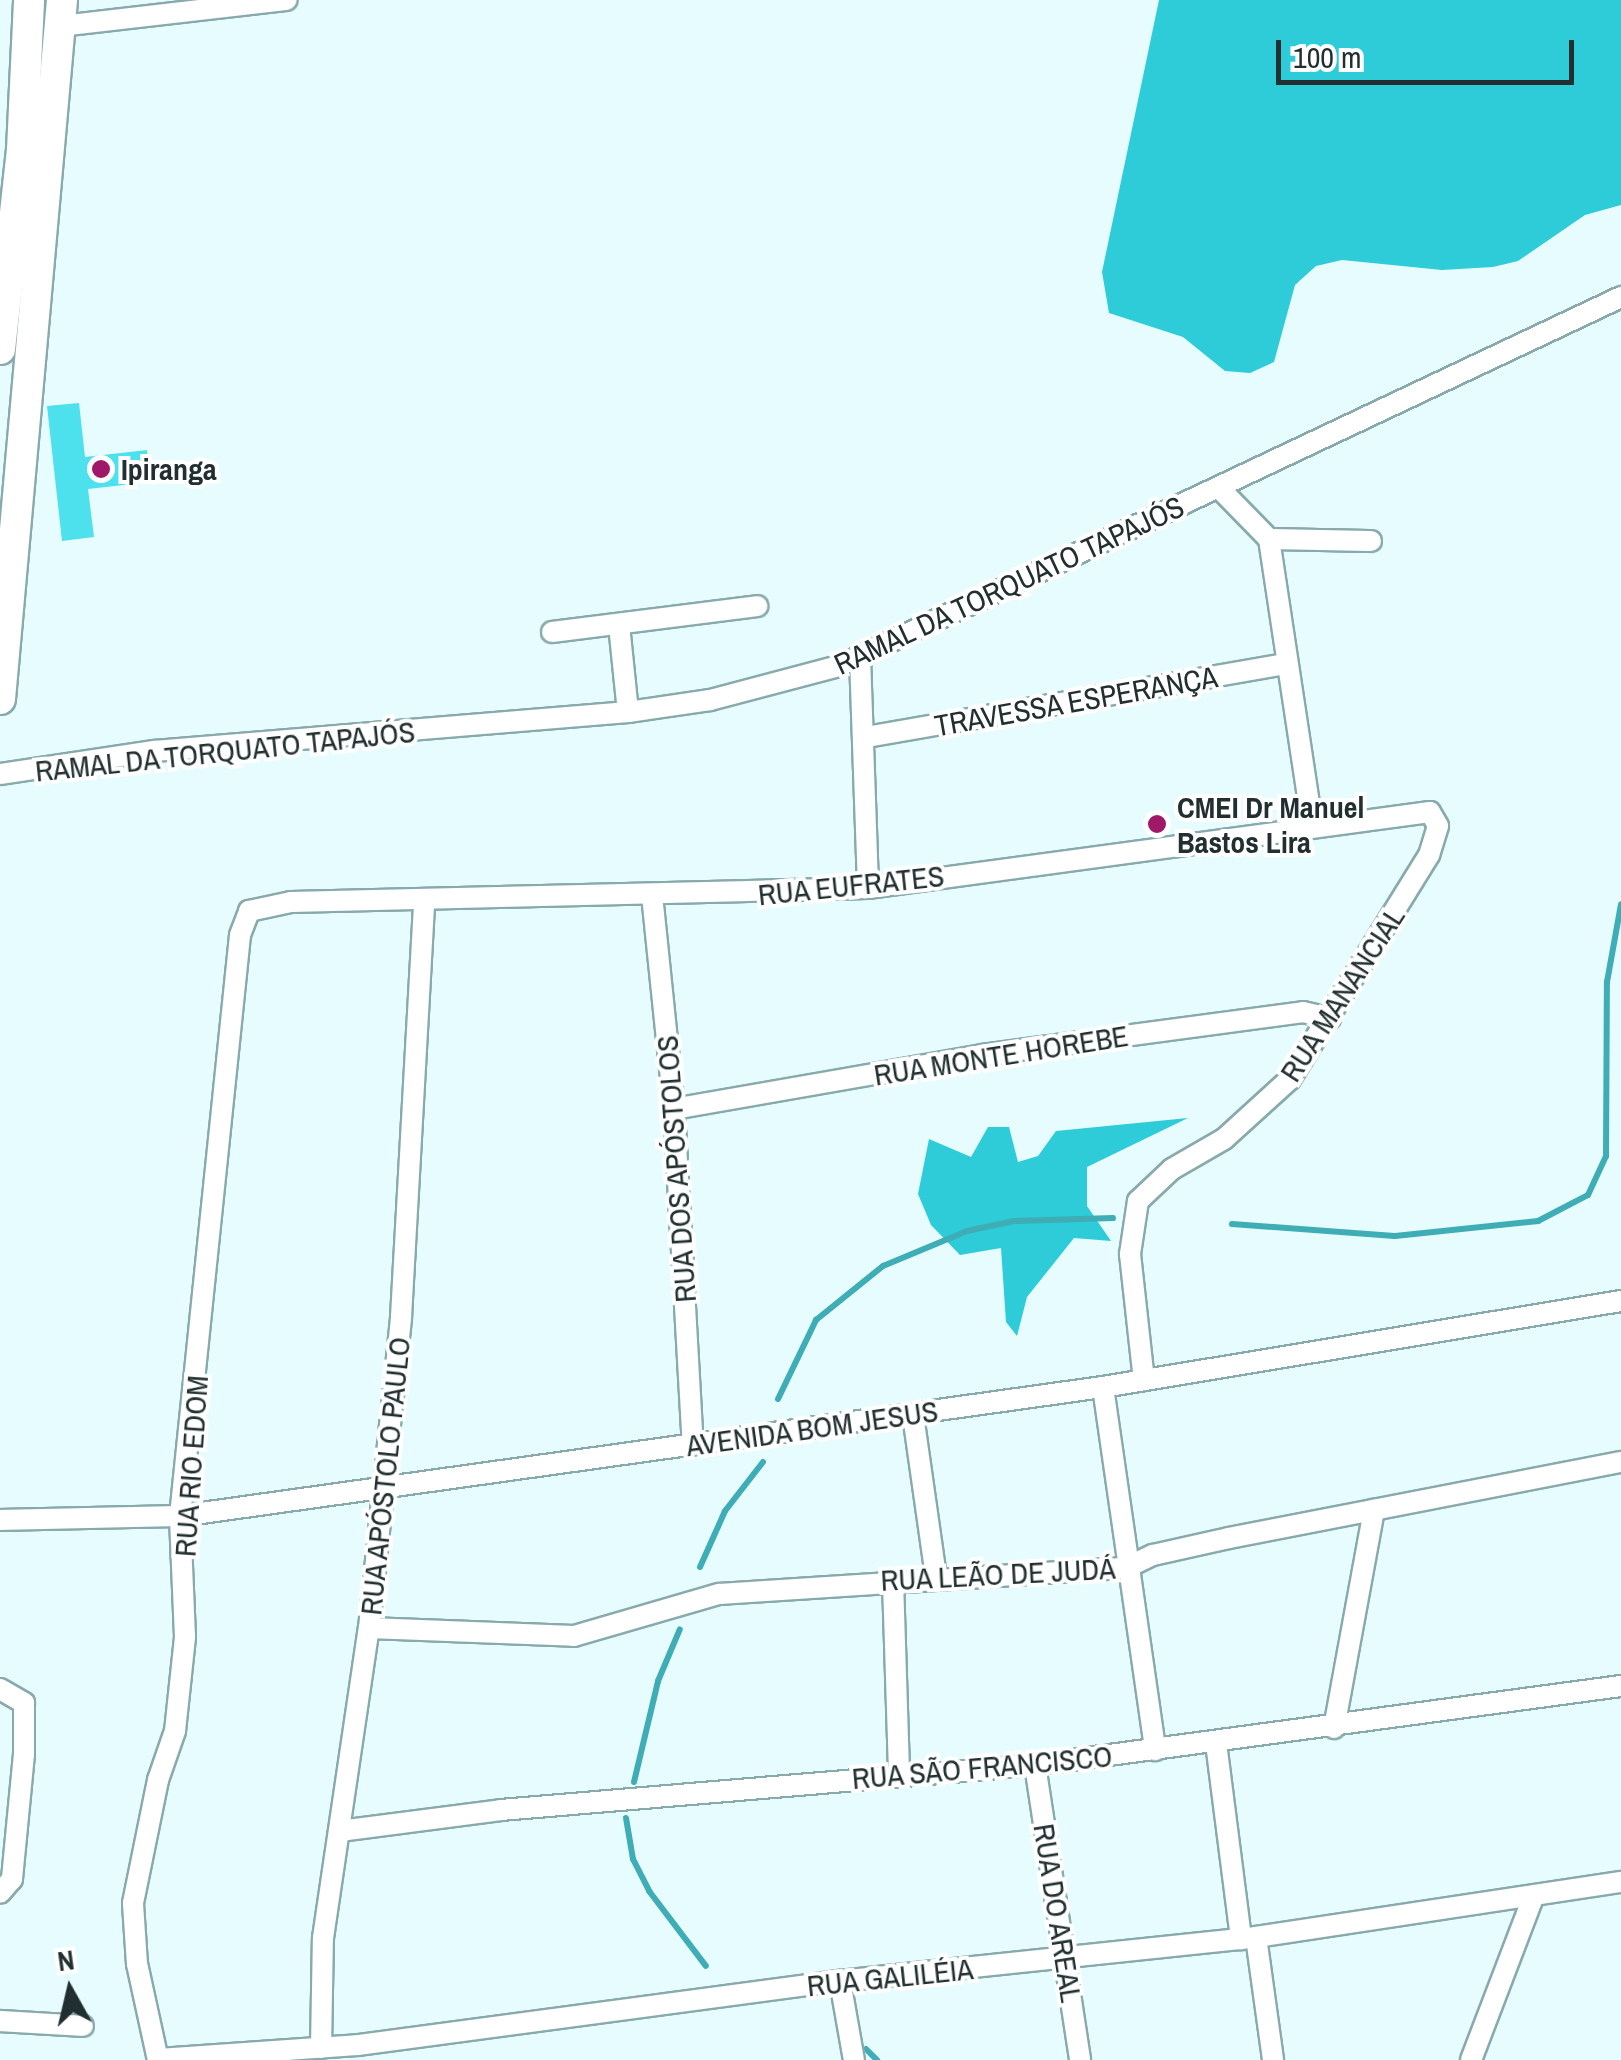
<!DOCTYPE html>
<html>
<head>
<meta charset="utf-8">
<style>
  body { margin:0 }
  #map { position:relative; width:1621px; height:2060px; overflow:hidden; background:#e7fcfe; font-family:"Archivo Narrow",sans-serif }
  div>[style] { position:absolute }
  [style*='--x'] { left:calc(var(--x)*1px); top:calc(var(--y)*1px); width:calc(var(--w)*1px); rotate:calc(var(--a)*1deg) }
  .forest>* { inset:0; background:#2dccd8 }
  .stream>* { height:6px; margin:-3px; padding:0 3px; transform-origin:3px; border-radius:3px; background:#3eadb6 }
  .building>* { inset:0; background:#4ce1ed }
  .roads { filter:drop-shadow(2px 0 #89aaad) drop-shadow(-2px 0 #89aaad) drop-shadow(0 2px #89aaad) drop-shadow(0 -2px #89aaad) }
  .minor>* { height:20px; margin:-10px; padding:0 10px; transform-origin:10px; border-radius:10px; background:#fff }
  .highway>* { height:30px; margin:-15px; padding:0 15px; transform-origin:15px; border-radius:15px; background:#fff }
  .dots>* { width:28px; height:28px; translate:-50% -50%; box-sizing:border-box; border:5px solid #fff; border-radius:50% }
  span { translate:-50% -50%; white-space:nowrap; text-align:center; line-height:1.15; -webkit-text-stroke:8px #fff; paint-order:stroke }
  .poi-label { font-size:30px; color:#222f30; font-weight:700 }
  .left { translate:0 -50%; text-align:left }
  .street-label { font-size:30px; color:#222f30 }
  .north { position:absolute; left:20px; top:1940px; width:100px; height:100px; -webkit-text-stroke:8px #fff; paint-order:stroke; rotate:352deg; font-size:28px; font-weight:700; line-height:40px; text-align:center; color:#222f30 }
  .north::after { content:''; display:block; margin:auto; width:35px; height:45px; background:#222f30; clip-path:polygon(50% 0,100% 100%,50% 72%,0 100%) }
  .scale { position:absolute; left:1276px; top:40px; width:298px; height:45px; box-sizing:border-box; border:5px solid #222f30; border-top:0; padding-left:12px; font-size:30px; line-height:35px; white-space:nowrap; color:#222f30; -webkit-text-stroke:8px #fff; paint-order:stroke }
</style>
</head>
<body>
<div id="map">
  <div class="forest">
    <i style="clip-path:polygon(1159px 0,1621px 0,1621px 205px,1585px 215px,1518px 261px,1493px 267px,1442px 270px,1342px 260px,1316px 266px,1295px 285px,1274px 362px,1250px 373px,1225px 371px,1183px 337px,1109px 313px,1102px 272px)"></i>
    <i style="clip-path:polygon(1188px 1118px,1087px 1167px,1087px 1206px,1111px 1241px,1074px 1238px,1027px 1297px,1017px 1336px,1006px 1322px,1001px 1248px,960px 1255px,931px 1225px,918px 1194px,929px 1139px,971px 1157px,988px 1127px,1009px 1127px,1018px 1162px,1038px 1156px,1056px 1131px)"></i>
  </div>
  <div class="stream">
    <i style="--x:1232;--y:1224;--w:163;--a:4.2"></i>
    <i style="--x:1395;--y:1236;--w:144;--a:-6"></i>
    <i style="--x:1538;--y:1221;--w:56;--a:-27.5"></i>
    <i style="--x:1588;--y:1195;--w:43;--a:-65.2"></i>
    <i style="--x:1606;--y:1156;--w:174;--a:-89.7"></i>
    <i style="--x:1607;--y:982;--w:79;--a:-79.8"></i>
    <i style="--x:778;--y:1399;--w:88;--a:-64.3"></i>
    <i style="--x:816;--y:1320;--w:86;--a:-38.9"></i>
    <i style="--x:883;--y:1266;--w:91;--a:-22.6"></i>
    <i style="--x:967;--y:1231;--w:48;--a:-12"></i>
    <i style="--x:1014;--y:1221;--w:99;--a:-1.7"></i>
    <i style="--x:700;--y:1567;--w:61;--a:-65.9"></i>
    <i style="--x:725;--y:1511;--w:62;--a:-52.2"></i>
    <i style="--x:634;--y:1782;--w:104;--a:-76.6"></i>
    <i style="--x:658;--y:1681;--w:56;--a:-67.1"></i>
    <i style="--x:626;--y:1818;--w:42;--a:80.3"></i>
    <i style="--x:633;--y:1859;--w:36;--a:63"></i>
    <i style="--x:649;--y:1891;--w:94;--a:52.8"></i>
    <i style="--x:866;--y:2049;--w:16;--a:45"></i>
  </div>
  <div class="building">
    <i style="clip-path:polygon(79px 403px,85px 457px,147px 450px,150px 482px,88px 489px,94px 537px,62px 541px,47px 406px)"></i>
  </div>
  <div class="roads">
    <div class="minor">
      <i style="--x:61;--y:26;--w:227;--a:-6.6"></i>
      <i style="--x:1221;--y:490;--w:69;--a:45.6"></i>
      <i style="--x:1269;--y:539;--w:287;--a:81.4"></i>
      <i style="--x:1269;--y:539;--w:102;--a:1.1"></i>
      <i style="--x:619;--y:625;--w:87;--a:84.1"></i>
      <i style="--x:552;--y:632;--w:207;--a:-7.2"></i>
      <i style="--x:860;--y:657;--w:231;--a:88"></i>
      <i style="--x:867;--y:737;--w:424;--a:-9.9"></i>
      <i style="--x:0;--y:774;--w:156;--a:-8.5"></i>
      <i style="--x:154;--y:751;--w:476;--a:-4.7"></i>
      <i style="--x:628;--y:712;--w:83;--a:-8.3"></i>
      <i style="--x:710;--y:700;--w:133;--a:-14.8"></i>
      <i style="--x:839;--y:666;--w:865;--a:-25.26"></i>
      <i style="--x:652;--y:895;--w:215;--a:84.1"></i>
      <i style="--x:674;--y:1109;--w:336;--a:86.8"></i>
      <i style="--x:674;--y:1109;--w:313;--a:-9.9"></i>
      <i style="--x:982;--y:1055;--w:324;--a:-7.6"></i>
      <i style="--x:1303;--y:1012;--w:28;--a:13"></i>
      <i style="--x:1103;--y:1387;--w:367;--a:81.8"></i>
      <i style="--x:913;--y:1415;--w:164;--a:81.9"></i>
      <i style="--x:0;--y:1520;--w:180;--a:-1.3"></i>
      <i style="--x:180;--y:1516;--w:932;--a:-7.96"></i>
      <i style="--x:1103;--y:1387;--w:525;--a:-9.43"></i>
      <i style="--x:893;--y:1581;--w:192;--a:88.2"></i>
      <i style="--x:369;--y:1628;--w:205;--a:2.2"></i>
      <i style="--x:574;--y:1636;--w:151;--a:-16.2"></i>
      <i style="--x:719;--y:1594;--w:408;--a:-3.7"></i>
      <i style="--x:1126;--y:1568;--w:30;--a:-26"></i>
      <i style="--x:1153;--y:1555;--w:78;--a:-12.6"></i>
      <i style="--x:1229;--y:1538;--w:399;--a:-11"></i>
      <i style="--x:0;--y:1689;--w:28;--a:30"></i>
      <i style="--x:24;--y:1703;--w:51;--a:90"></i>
      <i style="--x:24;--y:1754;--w:126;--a:95.5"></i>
      <i style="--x:12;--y:1879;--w:18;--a:131"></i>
      <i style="--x:1334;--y:1728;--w:222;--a:-79.6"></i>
      <i style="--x:1216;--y:1743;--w:198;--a:82.7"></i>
      <i style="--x:1035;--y:1765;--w:298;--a:81.3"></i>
      <i style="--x:340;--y:1831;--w:162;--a:-7.4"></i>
      <i style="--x:501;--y:1810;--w:536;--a:-4.82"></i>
      <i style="--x:1035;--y:1765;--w:591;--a:-7.68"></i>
      <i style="--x:1256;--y:1937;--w:124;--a:82.1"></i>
      <i style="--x:840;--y:1981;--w:80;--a:80"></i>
      <i style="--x:0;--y:2021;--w:83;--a:3.4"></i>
      <i style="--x:321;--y:2048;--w:110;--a:-89"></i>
      <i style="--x:323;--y:1938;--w:313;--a:-81.6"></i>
      <i style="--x:369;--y:1628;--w:313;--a:-84.1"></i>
      <i style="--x:401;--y:1317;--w:416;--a:-86.8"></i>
      <i style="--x:158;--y:2059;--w:200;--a:-4"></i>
      <i style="--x:358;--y:2045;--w:486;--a:-7.6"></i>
      <i style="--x:840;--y:1981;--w:418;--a:-6"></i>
      <i style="--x:1256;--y:1937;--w:369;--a:-8.6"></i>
      <i style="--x:158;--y:2060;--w:98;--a:-102.3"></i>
      <i style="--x:137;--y:1964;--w:61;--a:-93.8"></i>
      <i style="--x:133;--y:1903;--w:126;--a:-78.5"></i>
      <i style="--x:158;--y:1780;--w:52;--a:-70.9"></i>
      <i style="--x:175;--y:1731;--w:95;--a:-83.9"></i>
      <i style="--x:185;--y:1637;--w:121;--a:-92.4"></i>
      <i style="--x:180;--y:1516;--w:584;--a:-84.1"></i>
      <i style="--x:240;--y:935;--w:26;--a:-69"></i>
      <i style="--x:249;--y:911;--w:43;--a:-12.1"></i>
      <i style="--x:291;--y:902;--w:577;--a:-1.39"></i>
      <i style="--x:868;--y:888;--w:567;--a:-7.7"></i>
      <i style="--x:1430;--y:812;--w:16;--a:60"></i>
      <i style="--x:1438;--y:826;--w:30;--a:107"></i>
      <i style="--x:1429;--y:855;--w:264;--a:121.8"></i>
      <i style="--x:1290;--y:1079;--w:89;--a:137.7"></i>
      <i style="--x:1224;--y:1139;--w:60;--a:150"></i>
      <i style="--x:1172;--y:1169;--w:47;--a:136.7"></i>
      <i style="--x:1138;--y:1201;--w:54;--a:98.6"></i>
      <i style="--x:1130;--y:1254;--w:127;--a:83.7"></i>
      <i style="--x:1471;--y:2060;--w:173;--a:-69.1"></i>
    </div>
    <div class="highway">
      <i style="--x:0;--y:349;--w:200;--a:-83.7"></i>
      <i style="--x:22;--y:150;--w:150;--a:-87.3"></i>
      <i style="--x:0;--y:699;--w:702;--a:-84.93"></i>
    </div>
  </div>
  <div class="dots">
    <i style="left:101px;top:469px;background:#9f1968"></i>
    <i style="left:1157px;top:824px;background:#9f1968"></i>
  </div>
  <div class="poi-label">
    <span class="left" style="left:121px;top:469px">Ipiranga</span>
    <span class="left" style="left:1177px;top:824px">CMEI Dr Manuel<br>Bastos Lira</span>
  </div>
  <div class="street-label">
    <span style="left:1009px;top:585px;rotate:-25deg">RAMAL DA TORQUATO TAPAJÓS</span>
    <span style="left:1076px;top:701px;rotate:-10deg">TRAVESSA ESPERANÇA</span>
    <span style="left:225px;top:751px;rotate:-6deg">RAMAL DA TORQUATO TAPAJÓS</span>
    <span style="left:851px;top:885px;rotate:-6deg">RUA EUFRATES</span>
    <span style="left:1342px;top:994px;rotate:-57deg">RUA MANANCIAL</span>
    <span style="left:1001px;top:1055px;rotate:-9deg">RUA MONTE HOREBE</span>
    <span style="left:676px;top:1169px;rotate:-94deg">RUA DOS APÓSTOLOS</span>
    <span style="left:812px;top:1428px;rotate:-8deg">AVENIDA BOM JESUS</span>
    <span style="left:191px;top:1466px;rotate:-86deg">RUA RIO EDOM</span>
    <span style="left:385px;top:1476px;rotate:-84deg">RUA APÓSTOLO PAULO</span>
    <span style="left:998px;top:1574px;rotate:-3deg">RUA LEÃO DE JUDÁ</span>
    <span style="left:982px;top:1767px;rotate:-5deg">RUA SÃO FRANCISCO</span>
    <span style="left:1058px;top:1913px;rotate:81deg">RUA DO AREAL</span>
    <span style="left:890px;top:1977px;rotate:-6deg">RUA GALILÉIA</span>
  </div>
  <div class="north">N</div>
  <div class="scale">100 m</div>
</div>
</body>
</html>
